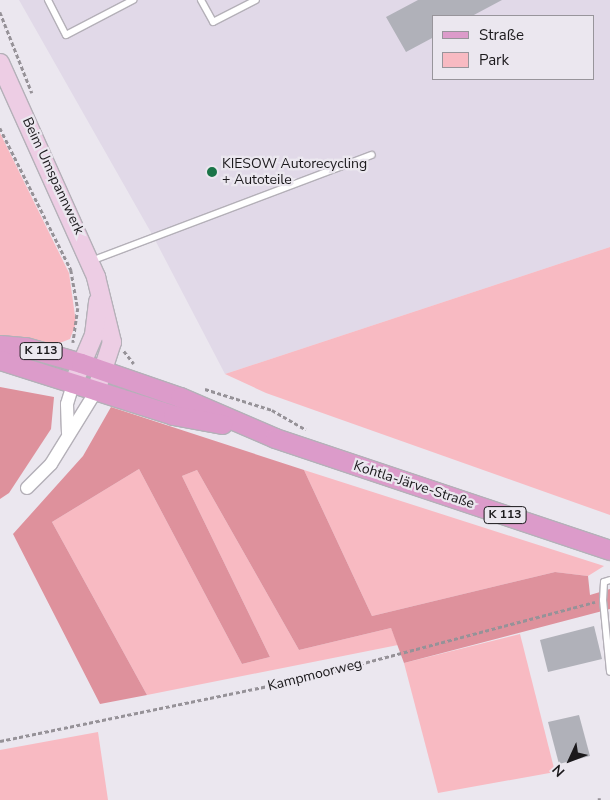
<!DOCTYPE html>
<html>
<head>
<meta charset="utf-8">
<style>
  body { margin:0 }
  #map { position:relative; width:610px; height:800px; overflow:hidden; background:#ebe7ef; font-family:"Nunito Sans",sans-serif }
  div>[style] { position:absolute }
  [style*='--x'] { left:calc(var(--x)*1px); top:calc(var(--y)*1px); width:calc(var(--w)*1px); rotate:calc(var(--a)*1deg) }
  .built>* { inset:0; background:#e1d9e8 }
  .green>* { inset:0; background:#f8bac2 }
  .forest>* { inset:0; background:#de919c }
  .building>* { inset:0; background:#b0b1b9 }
  .path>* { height:2.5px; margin-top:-1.25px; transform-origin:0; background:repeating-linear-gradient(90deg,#969298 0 4px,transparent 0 6.5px) }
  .roads { filter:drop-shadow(1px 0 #b4b0b8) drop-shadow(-1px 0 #b4b0b8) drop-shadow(0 1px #b4b0b8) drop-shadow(0 -1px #b4b0b8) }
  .lane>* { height:6px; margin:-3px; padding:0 3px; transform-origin:3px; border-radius:3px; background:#fff }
  .street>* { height:12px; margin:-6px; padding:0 6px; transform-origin:6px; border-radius:6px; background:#fff }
  .secondary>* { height:18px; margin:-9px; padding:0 9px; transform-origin:9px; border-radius:9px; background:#edcde4 }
  .primary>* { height:19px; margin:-9.5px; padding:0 9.5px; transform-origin:9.5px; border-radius:9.5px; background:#dc9bca }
  .dots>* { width:14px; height:14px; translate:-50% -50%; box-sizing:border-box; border:2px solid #ebe7ef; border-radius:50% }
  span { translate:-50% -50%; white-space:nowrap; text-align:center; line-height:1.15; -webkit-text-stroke:4.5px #ebe7ef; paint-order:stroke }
  .shield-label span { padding:1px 4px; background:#ebe7ef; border:1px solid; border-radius:4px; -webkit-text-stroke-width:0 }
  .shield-label { font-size:12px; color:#1b191c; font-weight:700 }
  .poi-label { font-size:14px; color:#1b191c }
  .left { translate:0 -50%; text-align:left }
  .street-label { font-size:14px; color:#1b191c }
  .legend { position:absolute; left:432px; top:15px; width:162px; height:65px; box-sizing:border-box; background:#ebe7ef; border:1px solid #98959b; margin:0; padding:6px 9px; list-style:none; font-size:15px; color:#1b191c }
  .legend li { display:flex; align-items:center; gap:10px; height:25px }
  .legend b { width:25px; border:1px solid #98959b }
  .north { position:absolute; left:545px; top:735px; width:50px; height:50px; -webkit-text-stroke:4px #ebe7ef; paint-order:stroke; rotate:227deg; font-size:14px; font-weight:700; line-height:20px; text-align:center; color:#1b191c }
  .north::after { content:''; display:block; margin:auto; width:18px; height:22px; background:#1b191c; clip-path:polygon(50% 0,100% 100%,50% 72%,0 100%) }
</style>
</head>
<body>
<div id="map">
  <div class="built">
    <i style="clip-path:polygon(evenodd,19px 0,610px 0,610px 247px,225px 374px,153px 236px,19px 0,434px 16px,594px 16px,594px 79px,434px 79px,434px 16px)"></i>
  </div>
  <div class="green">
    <i style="clip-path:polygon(0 133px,69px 273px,76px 323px,70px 339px,57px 344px,55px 352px,0 338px)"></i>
    <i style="clip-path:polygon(610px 247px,610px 515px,266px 393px,225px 374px)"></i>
    <i style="clip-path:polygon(139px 469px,242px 664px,270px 657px,182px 476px,197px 470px,299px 650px,391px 628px,398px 645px,147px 695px,52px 522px)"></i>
    <i style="clip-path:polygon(304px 470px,604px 566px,588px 576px,555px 572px,372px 616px)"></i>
    <i style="clip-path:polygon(520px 634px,555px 772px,438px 793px,404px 663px)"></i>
    <i style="clip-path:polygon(98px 732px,108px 800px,0 800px,0 750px)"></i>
  </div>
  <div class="forest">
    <i style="clip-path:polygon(0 387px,54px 397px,51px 429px,9px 493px,0 499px)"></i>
    <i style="clip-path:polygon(111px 407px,304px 470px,372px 616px,555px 572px,588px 576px,590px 595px,610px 589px,610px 609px,404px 663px,391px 628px,299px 650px,197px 470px,182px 476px,270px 657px,242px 664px,139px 469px,52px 522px,147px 695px,100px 704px,13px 534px,83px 456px)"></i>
  </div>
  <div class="building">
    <i style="clip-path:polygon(418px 0,502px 0,472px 16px,434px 16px,434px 37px,406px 52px,386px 17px)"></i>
    <i style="clip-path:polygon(594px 626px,602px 659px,548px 672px,540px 640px)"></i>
    <i style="clip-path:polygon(579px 715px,590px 756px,559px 764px,548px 722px)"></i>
  </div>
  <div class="path">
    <i style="--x:0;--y:12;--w:87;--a:68.4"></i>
    <i style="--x:0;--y:128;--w:159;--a:63.4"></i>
    <i style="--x:71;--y:270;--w:39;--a:80"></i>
    <i style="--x:78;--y:308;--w:35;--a:98"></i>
    <i style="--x:124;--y:351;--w:16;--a:52"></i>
    <i style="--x:205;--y:389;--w:70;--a:17.4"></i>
    <i style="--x:272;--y:410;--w:39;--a:30"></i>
    <i style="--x:0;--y:741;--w:309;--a:-11.6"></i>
    <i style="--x:303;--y:679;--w:302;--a:-14.8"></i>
    <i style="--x:599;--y:800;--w:2;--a:-90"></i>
  </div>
  <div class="roads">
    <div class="lane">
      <i style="--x:48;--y:0;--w:39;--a:63"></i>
      <i style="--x:66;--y:35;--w:76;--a:-27.6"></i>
      <i style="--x:201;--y:0;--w:25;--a:61"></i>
      <i style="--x:213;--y:22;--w:48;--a:-27.1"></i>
      <i style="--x:91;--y:261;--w:300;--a:-20.7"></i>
      <i style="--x:610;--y:580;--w:6;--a:162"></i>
      <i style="--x:604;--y:582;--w:18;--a:93"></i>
      <i style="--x:603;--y:600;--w:72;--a:84.4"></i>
    </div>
    <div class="street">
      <i style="--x:68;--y:433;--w:29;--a:-92"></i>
      <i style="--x:67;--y:404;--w:21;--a:-73"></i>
      <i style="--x:27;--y:488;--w:34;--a:-45"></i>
      <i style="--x:51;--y:464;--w:86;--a:-58.3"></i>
    </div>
    <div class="secondary">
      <i style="--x:0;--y:63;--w:235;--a:65.8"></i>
      <i style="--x:96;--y:277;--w:67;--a:76.2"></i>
      <i style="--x:112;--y:342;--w:52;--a:108.1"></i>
      <i style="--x:73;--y:384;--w:53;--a:-66.8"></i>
      <i style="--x:94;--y:335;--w:34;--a:-83"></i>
    </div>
    <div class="primary">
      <i style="--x:0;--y:345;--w:25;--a:5"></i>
      <i style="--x:25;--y:347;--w:58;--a:15.9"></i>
      <i style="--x:81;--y:363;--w:105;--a:19"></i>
      <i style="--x:180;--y:397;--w:103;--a:23.3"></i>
      <i style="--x:275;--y:438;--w:353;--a:18.5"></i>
      <i style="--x:0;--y:360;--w:182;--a:17.6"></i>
      <i style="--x:173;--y:415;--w:50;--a:10.4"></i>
    </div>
  </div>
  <div class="dots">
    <i style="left:212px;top:172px;background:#1a7448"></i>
  </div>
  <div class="shield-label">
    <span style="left:41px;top:351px">K 113</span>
    <span style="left:505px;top:515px">K 113</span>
  </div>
  <div class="poi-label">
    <span class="left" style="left:222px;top:172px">KIESOW Autorecycling<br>+ Autoteile</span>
  </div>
  <div class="street-label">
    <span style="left:53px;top:176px;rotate:65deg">Beim Umspannwerk</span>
    <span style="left:414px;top:485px;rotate:18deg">Kohtla-Järve-Straße</span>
    <span style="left:315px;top:675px;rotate:-14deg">Kampmoorweg</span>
  </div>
  <ul class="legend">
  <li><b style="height:6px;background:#dc9bca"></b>Straße</li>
  <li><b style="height:14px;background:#f8bac2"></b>Park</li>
  </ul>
  <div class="north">N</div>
</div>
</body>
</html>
